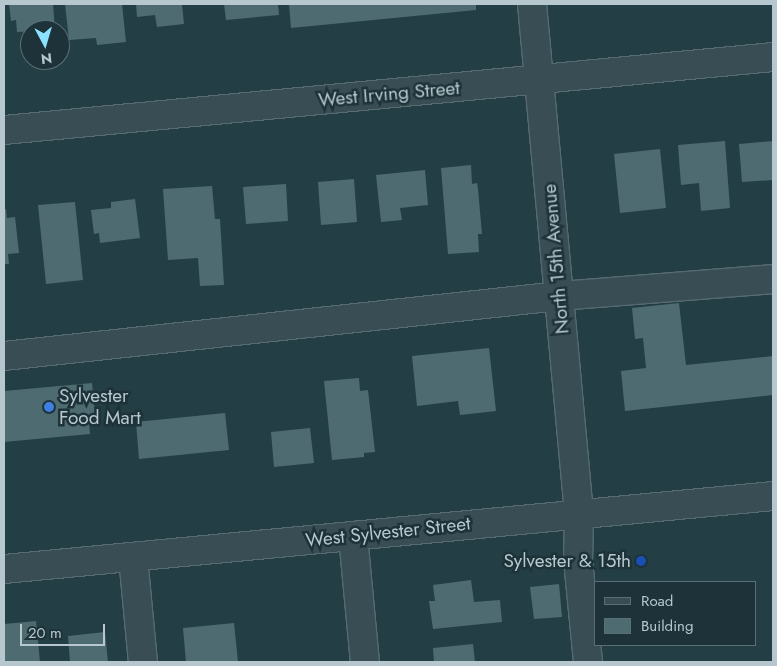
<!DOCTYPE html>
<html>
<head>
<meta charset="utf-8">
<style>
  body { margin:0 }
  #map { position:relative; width:777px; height:666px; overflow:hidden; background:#243e45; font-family:Jost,sans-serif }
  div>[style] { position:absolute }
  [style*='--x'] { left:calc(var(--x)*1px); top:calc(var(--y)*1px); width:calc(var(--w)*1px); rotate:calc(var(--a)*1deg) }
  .building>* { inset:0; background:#4f6b72 }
  .roads { filter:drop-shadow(1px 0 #576b71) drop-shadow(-1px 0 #576b71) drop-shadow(0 1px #576b71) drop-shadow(0 -1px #576b71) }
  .minor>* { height:28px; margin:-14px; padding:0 14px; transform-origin:14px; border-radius:14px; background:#394e54 }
  .dots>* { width:14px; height:14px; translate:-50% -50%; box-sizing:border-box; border:2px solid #1d3339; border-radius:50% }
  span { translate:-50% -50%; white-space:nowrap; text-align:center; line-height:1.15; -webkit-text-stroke:5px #1d3339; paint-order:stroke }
  .street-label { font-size:19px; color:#b6c8ce }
  .poi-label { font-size:19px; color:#b6c8ce }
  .left { translate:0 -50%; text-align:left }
  .right { translate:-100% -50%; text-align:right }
  .frame { position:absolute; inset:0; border:5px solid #b6c8ce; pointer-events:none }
  .legend { position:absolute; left:594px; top:581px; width:162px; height:65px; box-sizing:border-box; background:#1d3339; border:1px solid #5a6f75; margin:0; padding:6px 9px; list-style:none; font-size:15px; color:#b6c8ce }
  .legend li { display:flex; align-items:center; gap:10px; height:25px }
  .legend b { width:25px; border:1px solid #5a6f75 }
  .north { position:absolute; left:20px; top:20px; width:50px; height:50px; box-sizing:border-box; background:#1d3339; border:1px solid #5a6f75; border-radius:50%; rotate:174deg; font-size:14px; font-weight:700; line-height:20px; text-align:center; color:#b6c8ce }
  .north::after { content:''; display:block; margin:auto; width:18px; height:22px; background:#8ae2ff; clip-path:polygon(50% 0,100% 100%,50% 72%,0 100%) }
  .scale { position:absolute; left:20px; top:624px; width:85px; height:22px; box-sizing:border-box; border:2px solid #b6c8ce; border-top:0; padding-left:6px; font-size:15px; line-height:18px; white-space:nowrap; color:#b6c8ce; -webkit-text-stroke:4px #1d3339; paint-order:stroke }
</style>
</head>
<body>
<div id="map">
  <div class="building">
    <i style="clip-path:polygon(9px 4px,53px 4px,55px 30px,17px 32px,16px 20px,11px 21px)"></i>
    <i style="clip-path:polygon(65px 4px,122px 4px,126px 42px,97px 45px,96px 38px,69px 40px)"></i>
    <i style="clip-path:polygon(136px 4px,182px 4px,184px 24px,157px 27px,155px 15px,137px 17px)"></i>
    <i style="clip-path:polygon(224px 4px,278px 4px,279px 15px,226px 20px)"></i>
    <i style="clip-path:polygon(289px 4px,476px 4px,476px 10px,291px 28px)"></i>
    <i style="clip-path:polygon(725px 141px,730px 208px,701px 211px,699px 183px,681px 185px,678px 145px)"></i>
    <i style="clip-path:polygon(773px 141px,773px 180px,742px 182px,739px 144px)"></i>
    <i style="clip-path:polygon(660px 149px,666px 208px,620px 213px,614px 154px)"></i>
    <i style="clip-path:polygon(471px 165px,472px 184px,477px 183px,478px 189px,482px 234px,478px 234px,479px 252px,448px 254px,441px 168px)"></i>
    <i style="clip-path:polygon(425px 170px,428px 205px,400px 208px,402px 220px,381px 222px,376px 175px)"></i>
    <i style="clip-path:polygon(354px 179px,357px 222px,321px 225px,318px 182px)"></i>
    <i style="clip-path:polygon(286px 184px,288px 221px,246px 224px,243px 187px)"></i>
    <i style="clip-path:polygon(212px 186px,215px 219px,220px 219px,224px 285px,200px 286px,198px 258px,168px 260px,163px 189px)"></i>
    <i style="clip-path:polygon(135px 199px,140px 238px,100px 243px,99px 233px,94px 234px,91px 210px,111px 208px,111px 202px)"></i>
    <i style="clip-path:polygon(75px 202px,83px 280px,46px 284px,38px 205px)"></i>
    <i style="clip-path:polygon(4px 209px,6px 209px,7px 218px,15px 217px,19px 253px,8px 254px,9px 264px,4px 264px)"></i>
    <i style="clip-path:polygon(679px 303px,686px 365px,773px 356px,773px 395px,625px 411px,621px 371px,646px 368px,643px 338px,635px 339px,632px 308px)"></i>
    <i style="clip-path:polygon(489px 348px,496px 411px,460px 415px,458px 401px,417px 406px,412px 356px)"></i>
    <i style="clip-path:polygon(359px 378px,360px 391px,368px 390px,375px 452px,364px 453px,364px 457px,332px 460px,324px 381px)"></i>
    <i style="clip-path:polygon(92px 383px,96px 423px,89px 423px,90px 434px,4px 442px,4px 391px)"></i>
    <i style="clip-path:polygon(225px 413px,229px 450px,139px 459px,136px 422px)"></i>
    <i style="clip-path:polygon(310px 428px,314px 463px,274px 467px,271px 432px)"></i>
    <i style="clip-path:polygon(471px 580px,474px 602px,500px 600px,502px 622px,433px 629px,429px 601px,435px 601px,433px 585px)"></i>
    <i style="clip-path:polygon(559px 584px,562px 617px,534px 619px,530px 587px)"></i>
    <i style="clip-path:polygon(36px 621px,40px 662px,4px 662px,4px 624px)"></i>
    <i style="clip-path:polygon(234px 623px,238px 662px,186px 662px,183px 628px)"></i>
    <i style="clip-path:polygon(105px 632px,108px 662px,70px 662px,68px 636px)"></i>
    <i style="clip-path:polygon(473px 644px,475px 662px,434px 662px,433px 648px)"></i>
  </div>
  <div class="roads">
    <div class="minor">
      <i style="--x:532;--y:4;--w:512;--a:84.73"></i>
      <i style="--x:579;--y:514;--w:46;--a:91.2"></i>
      <i style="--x:578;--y:560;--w:102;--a:84.4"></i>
      <i style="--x:4;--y:130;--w:772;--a:-5.42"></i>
      <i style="--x:4;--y:356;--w:558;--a:-6.17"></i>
      <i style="--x:559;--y:296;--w:215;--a:-4.5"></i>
      <i style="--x:353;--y:536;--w:127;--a:84.6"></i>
      <i style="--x:133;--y:557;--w:105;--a:84.6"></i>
      <i style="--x:4;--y:569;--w:772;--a:-5.42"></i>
    </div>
  </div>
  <div class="dots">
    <i style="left:49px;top:407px;background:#3f7fe0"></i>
    <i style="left:641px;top:561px;background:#1a4fb4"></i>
  </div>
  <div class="street-label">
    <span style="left:389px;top:94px;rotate:-5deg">West Irving Street</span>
    <span style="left:556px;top:259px;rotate:-95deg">North 15th Avenue</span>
    <span style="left:388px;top:532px;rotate:-6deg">West Sylvester Street</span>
  </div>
  <div class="poi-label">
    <span class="left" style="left:59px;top:407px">Sylvester<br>Food Mart</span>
    <span class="right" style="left:631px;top:561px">Sylvester &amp; 15th</span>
  </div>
  <div class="frame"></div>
  <ul class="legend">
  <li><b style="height:6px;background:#394e54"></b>Road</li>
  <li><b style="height:14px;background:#4f6b72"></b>Building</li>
  </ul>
  <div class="north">N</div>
  <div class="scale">20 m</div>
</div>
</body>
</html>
